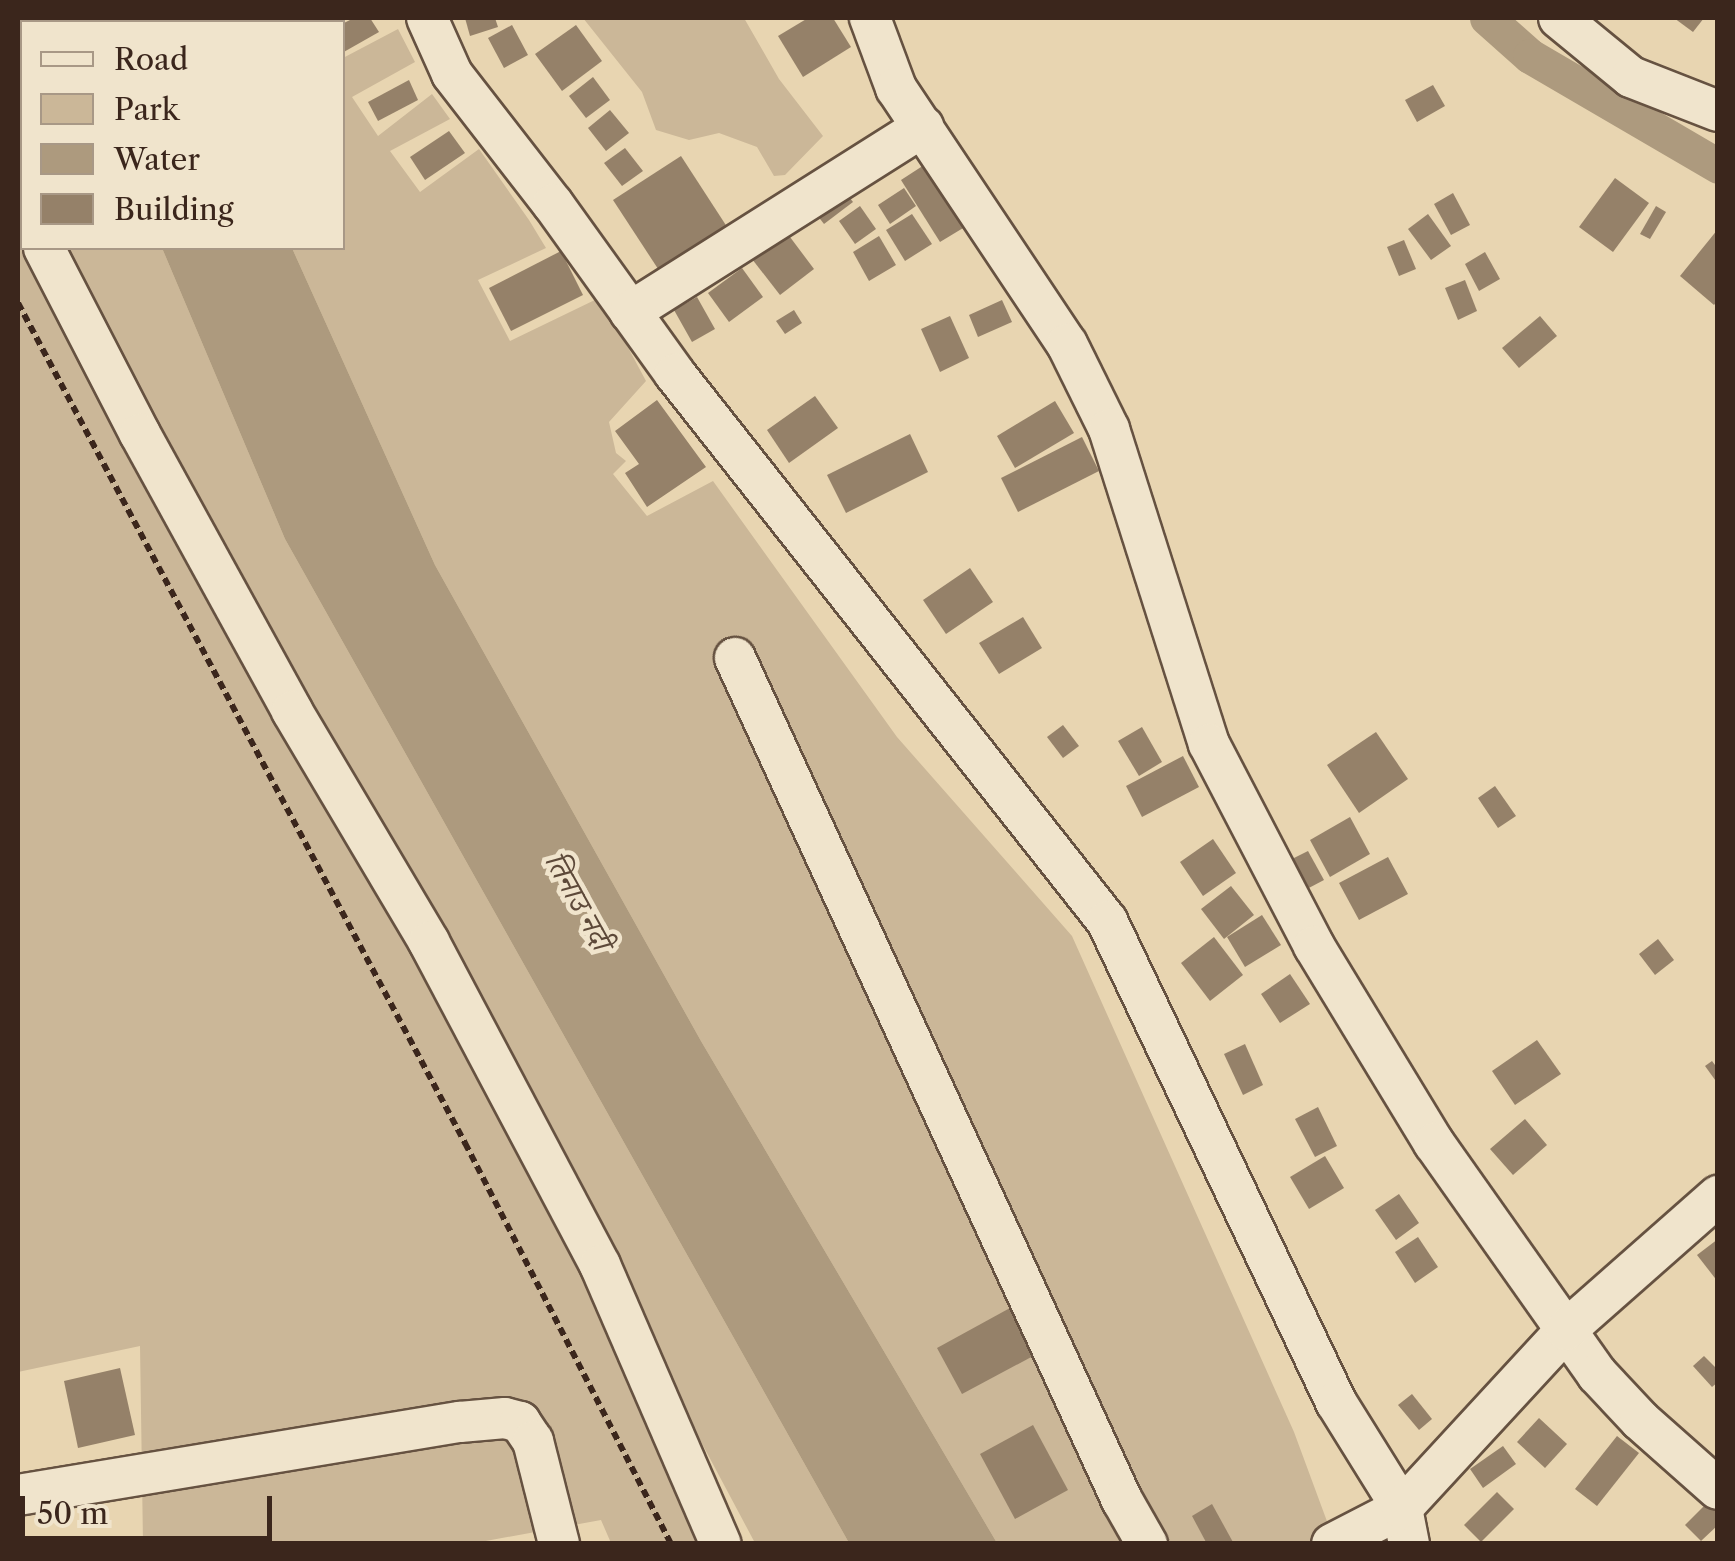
<!DOCTYPE html>
<html>
<head>
<meta charset="utf-8">
<style>
  body { margin:0 }
  #map { position:relative; width:1735px; height:1561px; overflow:hidden; background:#e8d5b1; font-family:"Libre Caslon Text","Noto Serif Devanagari",serif }
  div>[style] { position:absolute }
  [style*='--x'] { left:calc(var(--x)*1px); top:calc(var(--y)*1px); width:calc(var(--w)*1px); rotate:calc(var(--a)*1deg) }
  .green>* { inset:0; background:#cbb798 }
  .water>* { inset:0; background:#ad9a7e }
  .canal>* { height:35px; margin:-17.5px; padding:0 17.5px; transform-origin:17.5px; border-radius:17.5px; background:#ad9a7e }
  .building>* { inset:0; background:#958169 }
  .path>* { height:6px; margin-top:-3px; transform-origin:0; background:repeating-linear-gradient(90deg,#3b261c 0 8px,transparent 0 13px) }
  .roads { filter:drop-shadow(2px 0 #665241) drop-shadow(-2px 0 #665241) drop-shadow(0 2px #665241) drop-shadow(0 -2px #665241) }
  .minor>* { height:40px; margin:-20px; padding:0 20px; transform-origin:20px; border-radius:20px; background:#f0e4cc }
  span { translate:-50% -50%; white-space:nowrap; text-align:center; line-height:1.15; -webkit-text-stroke:9px #f0e4cc; paint-order:stroke }
  .water-label { font-size:30px; color:#5d4939; font-style:italic }
  .frame { position:absolute; inset:0; border:20px solid #3b261c; pointer-events:none }
  .legend { position:absolute; left:20px; top:20px; width:325px; height:230px; box-sizing:border-box; background:#f0e4cc; border:2px solid #a89886; margin:0; padding:12px 18px; list-style:none; font-size:30px; color:#3b261c }
  .legend li { display:flex; align-items:center; gap:20px; height:50px }
  .legend b { width:50px; border:2px solid #a89886 }
  .scale { position:absolute; left:20px; top:1496px; width:252px; height:45px; box-sizing:border-box; border:5px solid #3b261c; border-top:0; padding-left:12px; font-size:30px; line-height:35px; white-space:nowrap; color:#3b261c; -webkit-text-stroke:8px #f0e4cc; paint-order:stroke }
</style>
</head>
<body>
<div id="map">
  <div class="green">
    <i style="clip-path:polygon(18px 18px,65px 18px,67px 22px,22px 22px,22px 196px,18px 197px)"></i>
    <i style="clip-path:polygon(193px 18px,310px 18px,313px 22px,195px 22px)"></i>
    <i style="clip-path:polygon(583px 18px,744px 18px,779px 79px,823px 136px,785px 175px,774px 176px,757px 147px,719px 133px,689px 140px,656px 130px,642px 92px)"></i>
    <i style="clip-path:polygon(398px 29px,415px 62px,352px 97px,378px 136px,432px 94px,450px 119px,390px 151px,420px 192px,479px 149px,529px 220px,546px 248px,478px 280px,510px 341px,601px 297px,646px 381px,609px 422px,616px 453px,626px 461px,613px 474px,647px 516px,713px 481px,897px 737px,1072px 936px,1294px 1432px,1335px 1543px,997px 1543px,701px 1041px,435px 565px,292px 248px,342px 248px,343px 58px)"></i>
    <i style="clip-path:polygon(18px 246px,23px 248px,574px 1251px,725px 1543px,611px 1543px,601px 1520px,475px 1543px,143px 1543px,140px 1346px,18px 1372px)"></i>
    <i style="clip-path:polygon(67px 248px,162px 248px,285px 539px,849px 1543px,755px 1543px,634px 1316px,547px 1122px,493px 1016px,303px 705px,148px 421px)"></i>
  </div>
  <div class="water">
    <i style="clip-path:polygon(65px 18px,193px 18px,195px 22px,67px 22px)"></i>
    <i style="clip-path:polygon(162px 248px,292px 248px,435px 565px,701px 1041px,997px 1543px,849px 1543px,285px 539px)"></i>
  </div>
  <div class="canal">
    <i style="--x:1487;--y:18;--w:57;--a:41.5"></i>
    <i style="--x:1530;--y:56;--w:218;--a:30.3"></i>
  </div>
  <div class="building">
    <i style="clip-path:polygon(354px 18px,370px 18px,379px 32px,342px 53px,342px 24px)"></i>
    <i style="clip-path:polygon(465px 18px,495px 18px,498px 27px,470px 36px)"></i>
    <i style="clip-path:polygon(808px 18px,833px 18px,851px 47px,803px 77px,778px 36px)"></i>
    <i style="clip-path:polygon(1674px 18px,1704px 18px,1693px 32px)"></i>
    <i style="clip-path:polygon(512px 25px,528px 55px,504px 68px,488px 38px)"></i>
    <i style="clip-path:polygon(576px 25px,602px 61px,562px 91px,535px 54px)"></i>
    <i style="clip-path:polygon(593px 77px,610px 100px,586px 118px,569px 96px)"></i>
    <i style="clip-path:polygon(409px 80px,418px 100px,378px 121px,368px 102px)"></i>
    <i style="clip-path:polygon(1433px 85px,1445px 106px,1417px 122px,1405px 100px)"></i>
    <i style="clip-path:polygon(610px 110px,629px 133px,606px 151px,588px 128px)"></i>
    <i style="clip-path:polygon(449px 131px,465px 153px,425px 180px,410px 157px)"></i>
    <i style="clip-path:polygon(625px 148px,643px 171px,622px 186px,604px 163px)"></i>
    <i style="clip-path:polygon(681px 156px,731px 233px,664px 278px,613px 200px)"></i>
    <i style="clip-path:polygon(938px 156px,978px 219px,940px 242px,901px 180px)"></i>
    <i style="clip-path:polygon(1615px 178px,1649px 203px,1613px 252px,1579px 227px)"></i>
    <i style="clip-path:polygon(904px 188px,916px 206px,890px 224px,878px 205px)"></i>
    <i style="clip-path:polygon(846px 193px,853px 202px,824px 224px,817px 215px)"></i>
    <i style="clip-path:polygon(1453px 193px,1470px 225px,1451px 235px,1434px 204px)"></i>
    <i style="clip-path:polygon(860px 206px,876px 229px,855px 244px,839px 221px)"></i>
    <i style="clip-path:polygon(1656px 206px,1666px 212px,1650px 239px,1640px 234px)"></i>
    <i style="clip-path:polygon(912px 214px,932px 244px,905px 261px,886px 230px)"></i>
    <i style="clip-path:polygon(1428px 214px,1451px 246px,1431px 260px,1408px 229px)"></i>
    <i style="clip-path:polygon(1718px 229px,1718px 300px,1714px 305px,1680px 276px)"></i>
    <i style="clip-path:polygon(787px 233px,814px 269px,780px 295px,752px 259px)"></i>
    <i style="clip-path:polygon(879px 236px,896px 265px,869px 281px,853px 252px)"></i>
    <i style="clip-path:polygon(1404px 240px,1416px 269px,1399px 276px,1387px 247px)"></i>
    <i style="clip-path:polygon(561px 251px,583px 295px,511px 331px,489px 288px)"></i>
    <i style="clip-path:polygon(1485px 252px,1500px 279px,1479px 291px,1465px 264px)"></i>
    <i style="clip-path:polygon(742px 268px,763px 297px,729px 322px,708px 293px)"></i>
    <i style="clip-path:polygon(1465px 280px,1477px 311px,1458px 320px,1445px 288px)"></i>
    <i style="clip-path:polygon(697px 297px,715px 329px,692px 342px,674px 310px)"></i>
    <i style="clip-path:polygon(1002px 300px,1012px 322px,978px 337px,969px 315px)"></i>
    <i style="clip-path:polygon(794px 310px,802px 323px,785px 334px,776px 321px)"></i>
    <i style="clip-path:polygon(950px 316px,969px 358px,940px 372px,921px 329px)"></i>
    <i style="clip-path:polygon(1540px 316px,1557px 336px,1519px 368px,1502px 348px)"></i>
    <i style="clip-path:polygon(815px 396px,838px 428px,789px 463px,767px 430px)"></i>
    <i style="clip-path:polygon(657px 400px,706px 467px,647px 507px,625px 473px,639px 464px,615px 431px)"></i>
    <i style="clip-path:polygon(1055px 401px,1074px 433px,1015px 468px,997px 436px)"></i>
    <i style="clip-path:polygon(910px 434px,928px 472px,846px 513px,827px 475px)"></i>
    <i style="clip-path:polygon(1082px 437px,1099px 471px,1018px 512px,1001px 478px)"></i>
    <i style="clip-path:polygon(970px 568px,993px 602px,946px 634px,923px 600px)"></i>
    <i style="clip-path:polygon(1023px 617px,1042px 648px,999px 674px,979px 643px)"></i>
    <i style="clip-path:polygon(1063px 725px,1079px 746px,1063px 758px,1047px 737px)"></i>
    <i style="clip-path:polygon(1142px 727px,1162px 762px,1139px 776px,1118px 741px)"></i>
    <i style="clip-path:polygon(1376px 732px,1408px 779px,1359px 813px,1327px 765px)"></i>
    <i style="clip-path:polygon(1183px 756px,1199px 787px,1142px 817px,1126px 786px)"></i>
    <i style="clip-path:polygon(1495px 786px,1516px 816px,1498px 828px,1478px 798px)"></i>
    <i style="clip-path:polygon(1350px 817px,1370px 854px,1330px 877px,1310px 840px)"></i>
    <i style="clip-path:polygon(1213px 839px,1236px 873px,1203px 896px,1180px 862px)"></i>
    <i style="clip-path:polygon(1308px 851px,1324px 880px,1305px 890px,1290px 860px)"></i>
    <i style="clip-path:polygon(1388px 857px,1408px 894px,1359px 920px,1339px 883px)"></i>
    <i style="clip-path:polygon(1231px 886px,1254px 915px,1224px 939px,1201px 909px)"></i>
    <i style="clip-path:polygon(1262px 915px,1281px 945px,1245px 967px,1227px 937px)"></i>
    <i style="clip-path:polygon(1214px 937px,1243px 975px,1210px 1001px,1181px 963px)"></i>
    <i style="clip-path:polygon(1658px 939px,1674px 960px,1655px 975px,1639px 954px)"></i>
    <i style="clip-path:polygon(1290px 974px,1310px 1004px,1280px 1023px,1261px 994px)"></i>
    <i style="clip-path:polygon(1537px 1040px,1561px 1074px,1515px 1105px,1492px 1071px)"></i>
    <i style="clip-path:polygon(1245px 1044px,1263px 1085px,1243px 1095px,1224px 1054px)"></i>
    <i style="clip-path:polygon(1712px 1061px,1718px 1069px,1718px 1084px,1705px 1066px)"></i>
    <i style="clip-path:polygon(1318px 1107px,1337px 1146px,1315px 1157px,1295px 1119px)"></i>
    <i style="clip-path:polygon(1525px 1119px,1547px 1145px,1513px 1175px,1490px 1149px)"></i>
    <i style="clip-path:polygon(1325px 1156px,1344px 1188px,1309px 1209px,1290px 1177px)"></i>
    <i style="clip-path:polygon(1399px 1194px,1419px 1223px,1396px 1240px,1375px 1210px)"></i>
    <i style="clip-path:polygon(1418px 1237px,1438px 1267px,1415px 1283px,1395px 1252px)"></i>
    <i style="clip-path:polygon(1718px 1239px,1718px 1282px,1697px 1255px)"></i>
    <i style="clip-path:polygon(1010px 1308px,1035px 1355px,962px 1394px,937px 1348px)"></i>
    <i style="clip-path:polygon(1704px 1356px,1718px 1370px,1718px 1382px,1712px 1387px,1693px 1366px)"></i>
    <i style="clip-path:polygon(120px 1368px,135px 1435px,78px 1448px,64px 1381px)"></i>
    <i style="clip-path:polygon(1412px 1394px,1432px 1419px,1419px 1430px,1398px 1405px)"></i>
    <i style="clip-path:polygon(1539px 1418px,1567px 1444px,1545px 1468px,1517px 1442px)"></i>
    <i style="clip-path:polygon(1033px 1425px,1068px 1490px,1015px 1519px,980px 1454px)"></i>
    <i style="clip-path:polygon(1617px 1436px,1639px 1453px,1597px 1506px,1575px 1489px)"></i>
    <i style="clip-path:polygon(1503px 1446px,1516px 1464px,1483px 1488px,1470px 1469px)"></i>
    <i style="clip-path:polygon(1497px 1492px,1514px 1509px,1481px 1542px,1464px 1525px)"></i>
    <i style="clip-path:polygon(1709px 1501px,1718px 1509px,1718px 1525px,1701px 1541px,1685px 1525px)"></i>
    <i style="clip-path:polygon(1212px 1504px,1234px 1544px,1207px 1544px,1192px 1516px)"></i>
  </div>
  <div class="path">
    <i style="--x:18;--y:303;--w:952;--a:61.98"></i>
    <i style="--x:465;--y:1143;--w:451;--a:62.8"></i>
  </div>
  <div class="roads">
    <div class="minor">
      <i style="--x:427;--y:18;--w:61;--a:65.9"></i>
      <i style="--x:452;--y:74;--w:165;--a:52.2"></i>
      <i style="--x:553;--y:204;--w:209;--a:54.3"></i>
      <i style="--x:675;--y:374;--w:697;--a:51.7"></i>
      <i style="--x:1107;--y:921;--w:533;--a:64.54"></i>
      <i style="--x:1336;--y:1402;--w:125;--a:58.1"></i>
      <i style="--x:1402;--y:1508;--w:37;--a:79"></i>
      <i style="--x:870;--y:18;--w:75;--a:69.6"></i>
      <i style="--x:896;--y:88;--w:308;--a:56.3"></i>
      <i style="--x:1067;--y:344;--w:95;--a:63.7"></i>
      <i style="--x:1109;--y:429;--w:330;--a:72.4"></i>
      <i style="--x:1209;--y:744;--w:228;--a:62.5"></i>
      <i style="--x:1314;--y:946;--w:231;--a:58.7"></i>
      <i style="--x:1434;--y:1143;--w:283;--a:54.8"></i>
      <i style="--x:1597;--y:1374;--w:63;--a:46.9"></i>
      <i style="--x:1640;--y:1420;--w:104;--a:41.5"></i>
      <i style="--x:1559;--y:18;--w:93;--a:39.3"></i>
      <i style="--x:1631;--y:77;--w:93;--a:21.3"></i>
      <i style="--x:18;--y:225;--w:4;--a:0"></i>
      <i style="--x:44;--y:248;--w:209;--a:62.7"></i>
      <i style="--x:140;--y:434;--w:316;--a:61.2"></i>
      <i style="--x:292;--y:711;--w:269;--a:59.3"></i>
      <i style="--x:429;--y:942;--w:365;--a:62.1"></i>
      <i style="--x:600;--y:1265;--w:304;--a:66.6"></i>
      <i style="--x:630;--y:312;--w:347;--a:-32.3"></i>
      <i style="--x:735;--y:658;--w:927;--a:65.32"></i>
      <i style="--x:1122;--y:1500;--w:51;--a:60.4"></i>
      <i style="--x:18;--y:1495;--w:448;--a:-9.4"></i>
      <i style="--x:460;--y:1422;--w:45;--a:-5.1"></i>
      <i style="--x:505;--y:1418;--w:16;--a:15"></i>
      <i style="--x:520;--y:1422;--w:23;--a:56"></i>
      <i style="--x:533;--y:1441;--w:106;--a:75.8"></i>
      <i style="--x:1332;--y:1544;--w:79;--a:-27.2"></i>
      <i style="--x:1402;--y:1508;--w:242;--a:-47.3"></i>
      <i style="--x:1566;--y:1330;--w:203;--a:-41.4"></i>
    </div>
  </div>
  <div class="water-label">
    <span style="left:578px;top:901px;rotate:61deg">तिनाउ नदी</span>
  </div>
  <div class="frame"></div>
  <ul class="legend">
  <li><b style="height:12px;background:#f0e4cc"></b>Road</li>
  <li><b style="height:28px;background:#cbb798"></b>Park</li>
  <li><b style="height:28px;background:#ad9a7e"></b>Water</li>
  <li><b style="height:28px;background:#958169"></b>Building</li>
  </ul>
  <div class="scale">50 m</div>
</div>
</body>
</html>
